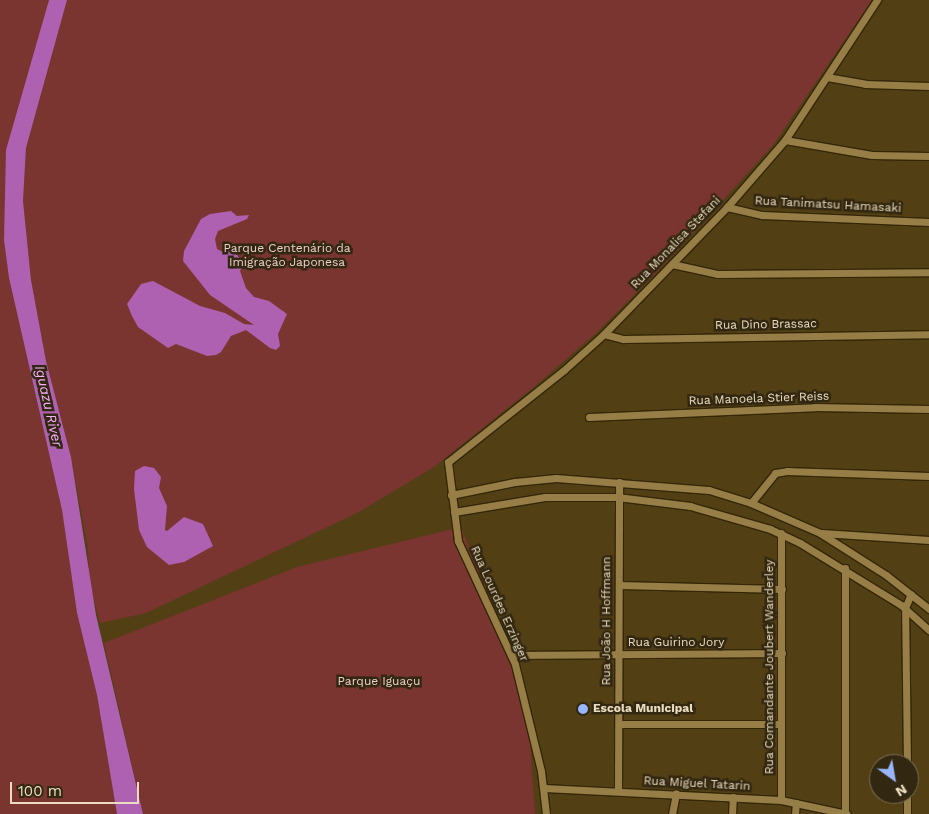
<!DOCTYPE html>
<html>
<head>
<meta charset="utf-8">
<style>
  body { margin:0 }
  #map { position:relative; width:929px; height:814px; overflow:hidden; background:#523f14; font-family:"Work Sans",sans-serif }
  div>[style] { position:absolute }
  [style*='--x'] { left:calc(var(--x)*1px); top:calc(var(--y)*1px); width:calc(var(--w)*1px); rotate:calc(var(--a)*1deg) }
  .green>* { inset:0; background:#7a3531 }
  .water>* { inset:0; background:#ad61b0 }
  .roads { filter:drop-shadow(1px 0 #332708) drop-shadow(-1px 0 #332708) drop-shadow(0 1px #332708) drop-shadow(0 -1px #332708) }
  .street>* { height:7px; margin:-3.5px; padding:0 3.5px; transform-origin:3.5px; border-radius:3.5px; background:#977e47 }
  .dots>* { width:14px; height:14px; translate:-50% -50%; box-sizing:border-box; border:2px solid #322710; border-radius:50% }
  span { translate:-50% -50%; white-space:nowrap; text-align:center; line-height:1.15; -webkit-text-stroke:5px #322710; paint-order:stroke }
  .street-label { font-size:12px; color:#eadcc0 }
  .park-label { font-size:12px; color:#edcfcb }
  .poi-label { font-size:12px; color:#eadcc0; font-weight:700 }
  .left { translate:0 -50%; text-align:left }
  .water-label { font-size:14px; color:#fbacfd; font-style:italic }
  .north { position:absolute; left:869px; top:754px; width:50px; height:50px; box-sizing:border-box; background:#322710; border:1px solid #7c6f56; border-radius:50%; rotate:148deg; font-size:14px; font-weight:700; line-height:20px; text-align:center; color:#eadcc0 }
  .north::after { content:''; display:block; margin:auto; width:18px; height:22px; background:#97b6fd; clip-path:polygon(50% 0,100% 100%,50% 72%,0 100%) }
  .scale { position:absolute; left:10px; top:782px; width:129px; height:22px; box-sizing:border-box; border:2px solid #eadcc0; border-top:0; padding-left:6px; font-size:15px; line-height:18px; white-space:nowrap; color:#eadcc0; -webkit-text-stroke:4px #322710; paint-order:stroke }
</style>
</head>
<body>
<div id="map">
  <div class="green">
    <i style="clip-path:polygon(0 0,49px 0,21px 103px,4px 240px,9px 278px,62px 510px,77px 613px,97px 695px,117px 814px,0 814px)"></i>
    <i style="clip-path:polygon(67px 0,872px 0,773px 145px,660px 269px,595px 334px,535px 386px,434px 467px,357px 513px,146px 613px,100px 623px,89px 581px,88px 548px,71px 457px,46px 361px,31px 280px,23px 201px,26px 148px)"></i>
    <i style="clip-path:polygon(461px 527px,510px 650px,529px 727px,535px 814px,143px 814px,104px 643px,297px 567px)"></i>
  </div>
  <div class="water">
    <i style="clip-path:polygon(49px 0,67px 0,26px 148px,23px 201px,31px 280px,46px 361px,71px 457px,96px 615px,143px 814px,117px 814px,97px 695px,77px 613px,62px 510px,9px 278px,4px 240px,6px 150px)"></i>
    <i style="clip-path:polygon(231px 211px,237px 216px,249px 215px,247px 219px,218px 231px,215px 239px,217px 249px,223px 252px,233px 248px,243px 265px,240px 271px,246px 288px,254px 297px,269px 301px,287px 314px,278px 334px,280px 346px,276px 350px,270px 348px,246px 330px,231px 336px,221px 352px,216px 355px,207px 356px,176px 344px,168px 348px,138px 327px,132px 316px,127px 304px,141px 284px,153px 281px,200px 306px,225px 313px,244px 324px,254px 325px,210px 295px,183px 261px,184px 251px,201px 219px,210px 214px)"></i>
    <i style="clip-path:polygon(144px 466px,154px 468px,161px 477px,159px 488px,167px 506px,165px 530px,167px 531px,184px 517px,203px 524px,213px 546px,184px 562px,169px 565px,147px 547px,139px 530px,134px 489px,135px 471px)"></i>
  </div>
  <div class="roads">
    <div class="street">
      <i style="--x:827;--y:77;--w:39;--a:10"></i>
      <i style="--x:865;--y:84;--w:64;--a:1.8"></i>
      <i style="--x:785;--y:140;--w:88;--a:9.8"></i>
      <i style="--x:872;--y:155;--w:57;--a:1"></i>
      <i style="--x:727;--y:207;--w:36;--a:13"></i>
      <i style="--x:762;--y:215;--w:167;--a:2.4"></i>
      <i style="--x:672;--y:264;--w:46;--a:12.5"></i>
      <i style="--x:717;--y:274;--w:212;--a:-0.5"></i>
      <i style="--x:604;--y:334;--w:20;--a:15"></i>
      <i style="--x:623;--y:339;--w:306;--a:-0.9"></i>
      <i style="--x:589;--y:417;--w:226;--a:-2.5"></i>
      <i style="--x:815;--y:407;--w:114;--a:1"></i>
      <i style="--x:451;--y:495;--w:65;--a:-11.5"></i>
      <i style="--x:515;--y:482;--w:41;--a:-5.6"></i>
      <i style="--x:556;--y:478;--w:153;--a:4.5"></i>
      <i style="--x:709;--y:490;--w:44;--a:17.2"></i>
      <i style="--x:751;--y:503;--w:75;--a:23.5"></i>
      <i style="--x:820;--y:533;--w:78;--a:32.5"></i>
      <i style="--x:886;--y:575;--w:55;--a:38.3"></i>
      <i style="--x:751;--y:503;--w:38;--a:-51"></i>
      <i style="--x:775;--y:473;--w:12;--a:-9"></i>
      <i style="--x:787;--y:471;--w:142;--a:2"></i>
      <i style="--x:454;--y:512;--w:92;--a:-9.4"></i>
      <i style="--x:545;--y:497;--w:72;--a:0"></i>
      <i style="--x:617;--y:497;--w:74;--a:7"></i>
      <i style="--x:690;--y:506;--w:83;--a:16"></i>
      <i style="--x:770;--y:529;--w:33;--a:25"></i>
      <i style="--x:800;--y:543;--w:119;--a:31.5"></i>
      <i style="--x:901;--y:605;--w:38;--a:42"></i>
      <i style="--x:822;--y:533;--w:107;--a:3.7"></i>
      <i style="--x:619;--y:585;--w:163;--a:1.4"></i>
      <i style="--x:511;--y:655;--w:271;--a:-0.4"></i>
      <i style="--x:619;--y:724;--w:162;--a:0"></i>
      <i style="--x:907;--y:764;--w:156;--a:-90.7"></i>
      <i style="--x:905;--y:608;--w:15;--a:-67"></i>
      <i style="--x:544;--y:788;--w:237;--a:2.9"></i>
      <i style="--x:781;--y:800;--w:67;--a:12"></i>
      <i style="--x:618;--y:791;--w:309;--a:-89.8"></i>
      <i style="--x:907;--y:794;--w:20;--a:90"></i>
      <i style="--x:781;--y:800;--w:267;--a:-90"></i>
      <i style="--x:845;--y:813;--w:245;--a:-90"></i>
      <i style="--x:546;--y:814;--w:43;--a:-96.6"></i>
      <i style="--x:541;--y:771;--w:110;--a:-103.7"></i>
      <i style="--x:515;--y:664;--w:136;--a:-114.9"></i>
      <i style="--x:458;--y:541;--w:80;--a:-97.2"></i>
      <i style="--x:448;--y:462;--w:148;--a:-38.4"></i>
      <i style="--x:564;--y:370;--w:54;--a:-42"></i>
      <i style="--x:604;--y:334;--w:177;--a:-45.9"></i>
      <i style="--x:727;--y:207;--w:89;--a:-49.1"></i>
      <i style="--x:785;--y:140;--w:168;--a:-56.7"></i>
      <i style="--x:672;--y:814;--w:21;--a:-79"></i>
      <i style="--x:732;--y:814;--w:17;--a:-87"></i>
      <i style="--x:795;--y:814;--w:11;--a:-85"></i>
    </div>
  </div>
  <div class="dots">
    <i style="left:583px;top:709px;background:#97b6fd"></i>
  </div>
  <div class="street-label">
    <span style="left:828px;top:205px;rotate:3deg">Rua Tanimatsu Hamasaki</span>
    <span style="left:676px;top:243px;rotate:-46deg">Rua Monalisa Stefani</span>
    <span style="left:766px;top:325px;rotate:-1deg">Rua Dino Brassac</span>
    <span style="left:759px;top:399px;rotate:-2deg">Rua Manoela Stier Reiss</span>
    <span style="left:499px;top:604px;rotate:66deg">Rua Lourdes Erzinger</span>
    <span style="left:607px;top:621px;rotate:-90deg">Rua João H Hoffmann</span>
    <span style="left:676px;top:643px">Rua Guirino Jory</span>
    <span style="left:770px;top:667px;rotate:-90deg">Rua Comandante Joubert Wanderley</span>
    <span style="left:697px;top:784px;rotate:3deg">Rua Miguel Tatarin</span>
  </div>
  <div class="park-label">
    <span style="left:287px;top:256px">Parque Centenário da<br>Imigração Japonesa</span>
    <span style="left:379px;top:682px">Parque Iguaçu</span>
  </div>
  <div class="poi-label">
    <span class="left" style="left:593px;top:709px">Escola Municipal</span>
  </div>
  <div class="water-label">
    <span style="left:49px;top:406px;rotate:77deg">Iguazu River</span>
  </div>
  <div class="north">N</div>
  <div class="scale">100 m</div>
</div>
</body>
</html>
